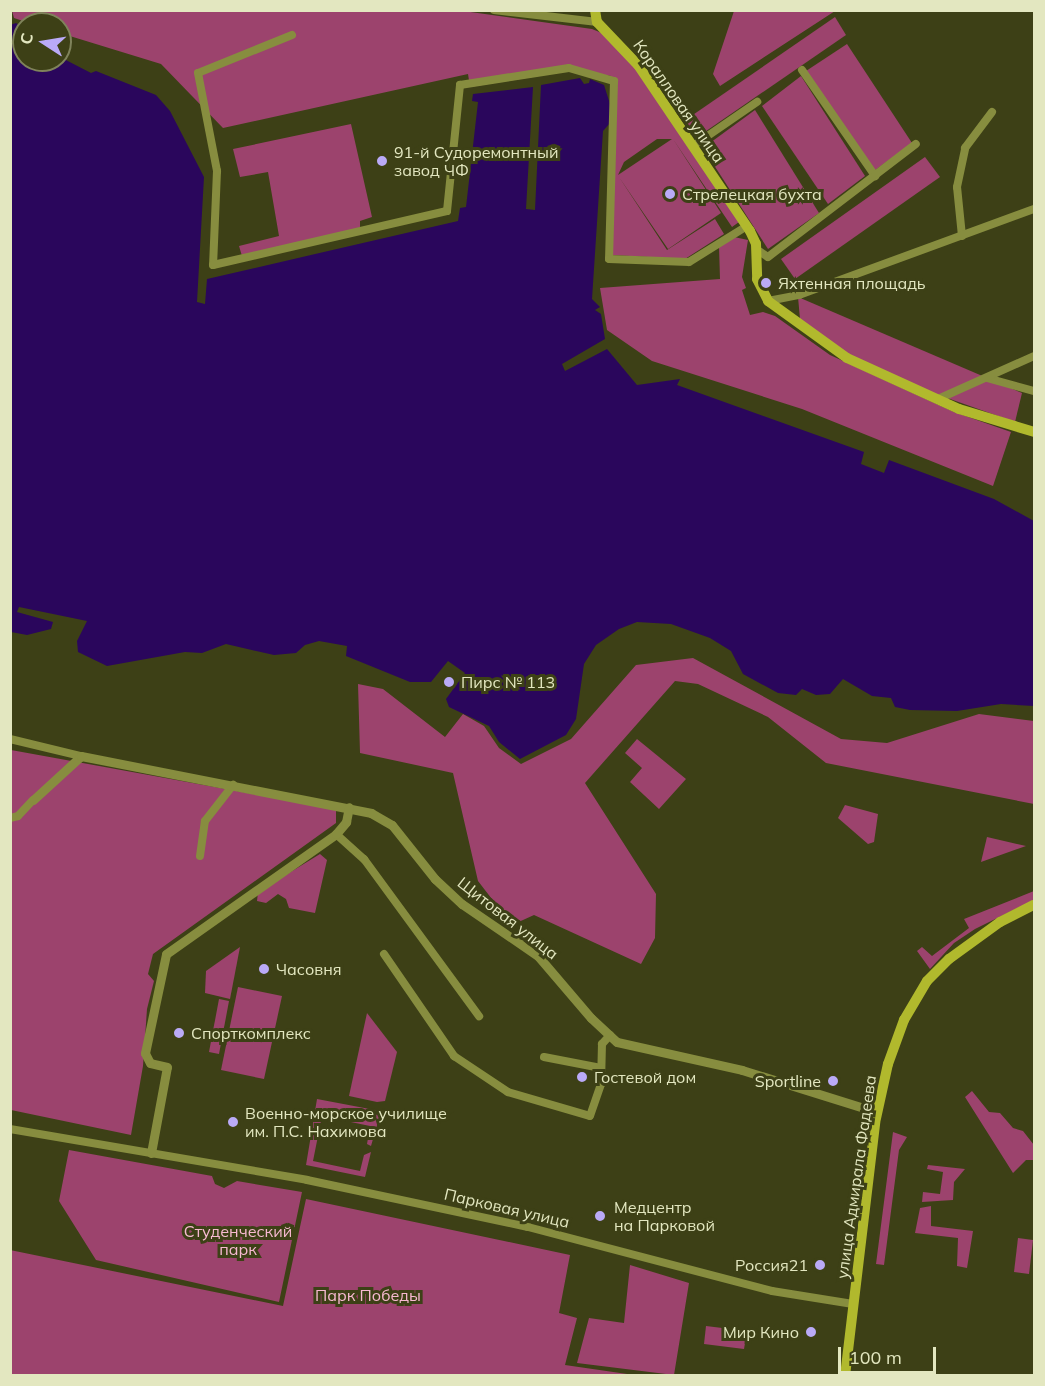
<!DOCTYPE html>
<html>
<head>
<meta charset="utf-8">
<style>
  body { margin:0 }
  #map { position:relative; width:1045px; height:1386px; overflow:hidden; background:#3d4016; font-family:Mulish,sans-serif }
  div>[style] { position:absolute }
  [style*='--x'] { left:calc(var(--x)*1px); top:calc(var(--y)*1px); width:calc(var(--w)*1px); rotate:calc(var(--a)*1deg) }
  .green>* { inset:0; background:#9c436d }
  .water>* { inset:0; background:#2a065c }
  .minor>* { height:8px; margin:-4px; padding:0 4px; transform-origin:4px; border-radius:4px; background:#878d3f }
  .tertiary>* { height:9px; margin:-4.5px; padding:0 4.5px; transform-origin:4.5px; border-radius:4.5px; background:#878d3f }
  .secondary>* { height:10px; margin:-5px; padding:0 5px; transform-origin:5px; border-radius:5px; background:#b1b92d }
  .dots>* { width:16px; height:16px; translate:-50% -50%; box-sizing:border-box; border:3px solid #3d4016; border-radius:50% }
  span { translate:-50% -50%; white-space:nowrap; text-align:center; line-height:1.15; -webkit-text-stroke:6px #3d4016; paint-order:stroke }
  .street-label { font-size:16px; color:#e3e7c0 }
  .poi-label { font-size:16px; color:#e3e7c0 }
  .left { translate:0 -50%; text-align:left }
  .right { translate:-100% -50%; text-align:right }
  .park-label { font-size:16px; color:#f8b9d2 }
  .frame { position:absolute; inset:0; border:12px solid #e3e7c0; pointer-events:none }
  .north { position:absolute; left:12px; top:12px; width:60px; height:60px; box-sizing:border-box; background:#3d4016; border:2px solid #7f835a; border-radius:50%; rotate:282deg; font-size:16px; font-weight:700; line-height:24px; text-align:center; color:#e3e7c0 }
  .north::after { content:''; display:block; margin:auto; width:21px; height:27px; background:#baaaf7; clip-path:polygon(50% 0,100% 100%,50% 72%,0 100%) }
  .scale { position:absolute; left:838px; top:1347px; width:98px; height:27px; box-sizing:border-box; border:3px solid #e3e7c0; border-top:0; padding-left:8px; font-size:18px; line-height:21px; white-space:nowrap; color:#e3e7c0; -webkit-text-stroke:4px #3d4016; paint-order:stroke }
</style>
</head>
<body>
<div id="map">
  <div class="green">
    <i style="clip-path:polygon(evenodd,456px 10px,592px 29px,609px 36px,633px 64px,739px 222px,732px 227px,673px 139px,721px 213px,668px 249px,619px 177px,667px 250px,715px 219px,724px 234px,685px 259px,612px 255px,611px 76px,576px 70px,470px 87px,468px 74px,223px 128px,161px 64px,60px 33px,60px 24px,32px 24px,14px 18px,12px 11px,456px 10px,657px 139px,672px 139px,618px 175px,624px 162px,657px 139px)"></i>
    <i style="clip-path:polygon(734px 11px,734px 10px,835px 11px,720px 86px,713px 74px)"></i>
    <i style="clip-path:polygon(835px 17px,846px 35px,696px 138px,684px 121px)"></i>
    <i style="clip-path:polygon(847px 44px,912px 143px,874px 171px,806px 71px)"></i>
    <i style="clip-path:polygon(801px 76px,865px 176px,828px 204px,762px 106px)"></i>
    <i style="clip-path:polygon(755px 110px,819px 213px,768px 249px,703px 148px)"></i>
    <i style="clip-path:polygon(351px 124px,372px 217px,360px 221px,360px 230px,242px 256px,239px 246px,279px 236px,268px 172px,240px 177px,233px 149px)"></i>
    <i style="clip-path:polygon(925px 157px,940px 177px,795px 279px,781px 259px)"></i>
    <i style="clip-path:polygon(734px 237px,748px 240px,742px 277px,746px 288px,742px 290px,750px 315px,763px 312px,775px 316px,830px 355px,954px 412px,1011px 432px,993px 486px,802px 409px,652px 361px,607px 330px,600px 288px,720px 279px,719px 246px)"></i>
    <i style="clip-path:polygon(798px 297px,1022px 393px,1015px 422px,936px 394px,838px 351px,800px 319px)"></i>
    <i style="clip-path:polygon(693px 658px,841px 739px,887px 743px,979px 714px,1034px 721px,1034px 804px,826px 763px,768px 717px,698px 684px,675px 681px,585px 783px,656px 894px,655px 938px,641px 964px,534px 915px,512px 925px,478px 881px,453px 773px,360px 753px,358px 684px,383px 689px,445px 737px,463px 714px,484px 726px,499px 748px,521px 764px,571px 739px,636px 665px)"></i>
    <i style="clip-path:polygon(637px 739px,686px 779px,659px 809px,630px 782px,642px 768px,625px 753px)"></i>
    <i style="clip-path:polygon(11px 750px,336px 809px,336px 823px,153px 954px,148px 974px,154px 981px,147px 1009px,143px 1066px,131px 1135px,11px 1110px)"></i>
    <i style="clip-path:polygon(845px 805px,878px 814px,874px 842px,868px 844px,838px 818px)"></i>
    <i style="clip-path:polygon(987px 837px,1026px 846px,981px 862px)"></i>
    <i style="clip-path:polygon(320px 854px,327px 860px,315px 913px,289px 908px,286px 899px,278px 894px,266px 903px,257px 901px,258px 892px)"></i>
    <i style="clip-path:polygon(1034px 891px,1034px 900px,975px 929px,954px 943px,930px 969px,917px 951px,922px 947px,932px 956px,969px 928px,964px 919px)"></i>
    <i style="clip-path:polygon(240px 947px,230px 999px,205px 993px,206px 971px)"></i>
    <i style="clip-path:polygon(238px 987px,282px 996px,264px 1079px,221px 1070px)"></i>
    <i style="clip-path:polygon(219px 999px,229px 1001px,219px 1054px,209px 1052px)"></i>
    <i style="clip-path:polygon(367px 1013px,397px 1052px,385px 1101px,377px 1102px,349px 1096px)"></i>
    <i style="clip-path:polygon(972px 1091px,989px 1112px,1000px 1113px,1013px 1128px,1023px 1131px,1034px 1145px,1034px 1160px,1026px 1160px,1013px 1173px,965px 1097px)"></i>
    <i style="clip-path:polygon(317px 1099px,375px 1110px,380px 1115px,371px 1146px,367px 1144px,370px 1126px,322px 1116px,313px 1161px,360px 1171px,364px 1155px,371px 1152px,365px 1177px,306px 1165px)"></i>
    <i style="clip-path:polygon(893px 1132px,907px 1137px,899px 1150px,884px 1265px,876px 1264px)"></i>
    <i style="clip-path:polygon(69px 1150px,212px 1176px,215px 1184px,224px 1188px,237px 1181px,302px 1192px,279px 1302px,96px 1260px,59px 1201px)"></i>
    <i style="clip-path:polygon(928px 1165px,965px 1169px,954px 1182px,953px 1200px,922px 1202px,923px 1192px,940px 1194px,943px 1172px,927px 1169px)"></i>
    <i style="clip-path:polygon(306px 1199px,570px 1255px,559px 1313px,577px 1318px,565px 1365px,634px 1375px,11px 1375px,10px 1250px,283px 1306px)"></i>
    <i style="clip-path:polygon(931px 1206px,931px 1226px,973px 1231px,967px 1268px,957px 1266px,958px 1238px,915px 1233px,920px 1208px)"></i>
    <i style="clip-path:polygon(1018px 1238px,1033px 1240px,1029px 1274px,1014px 1272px)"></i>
    <i style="clip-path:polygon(630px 1265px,689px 1283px,674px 1375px,577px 1363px,589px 1318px,624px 1323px)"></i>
    <i style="clip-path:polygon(706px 1326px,747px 1331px,744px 1349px,704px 1344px)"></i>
  </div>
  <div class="water">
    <i style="clip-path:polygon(16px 23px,24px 28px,24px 60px,60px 60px,60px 57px,91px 73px,96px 71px,156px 95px,170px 111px,204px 177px,197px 302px,205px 304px,207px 279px,458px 221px,460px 208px,466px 207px,478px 102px,472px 101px,473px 94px,533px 87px,526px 209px,535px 210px,541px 85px,580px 78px,584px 84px,589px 83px,590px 79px,604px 85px,610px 104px,610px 123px,603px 131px,592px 299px,600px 307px,595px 310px,601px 314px,605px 339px,562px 364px,565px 371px,607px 349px,637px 385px,680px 379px,677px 385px,864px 452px,861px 464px,884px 473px,889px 460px,994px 499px,1034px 521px,1034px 706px,1001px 704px,957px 711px,910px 710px,895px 707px,891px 698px,872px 696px,843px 679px,830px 694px,816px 695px,802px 689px,796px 695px,778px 693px,743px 674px,731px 651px,710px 638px,671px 624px,637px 622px,619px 629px,596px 645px,584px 664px,576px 719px,566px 735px,520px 759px,499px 742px,489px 726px,449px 707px,446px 699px,465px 673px,448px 661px,431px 682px,410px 682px,346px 656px,347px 646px,319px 641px,305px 645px,296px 653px,274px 655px,226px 644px,202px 653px,185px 652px,107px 666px,78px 652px,77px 641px,87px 621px,19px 607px,17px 612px,53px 622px,51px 629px,27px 635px,11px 632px,10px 25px)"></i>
  </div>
  <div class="minor">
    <i style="--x:494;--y:10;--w:104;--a:6.6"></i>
    <i style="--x:292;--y:35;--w:101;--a:158"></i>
    <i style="--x:198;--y:73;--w:100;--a:79"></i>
    <i style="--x:217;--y:171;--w:94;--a:92.4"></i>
    <i style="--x:213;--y:265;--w:240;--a:-13"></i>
    <i style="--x:447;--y:211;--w:127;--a:-84.1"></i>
    <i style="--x:460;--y:85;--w:110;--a:-8.9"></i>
    <i style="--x:569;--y:68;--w:47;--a:16.1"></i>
    <i style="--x:614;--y:81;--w:178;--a:91.6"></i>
    <i style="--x:609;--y:259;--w:80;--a:2.1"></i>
    <i style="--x:689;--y:262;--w:68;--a:-31.8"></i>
    <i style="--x:802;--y:70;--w:129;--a:55.4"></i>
    <i style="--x:693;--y:146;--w:78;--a:-34.5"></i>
    <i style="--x:962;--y:236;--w:49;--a:-95.8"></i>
    <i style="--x:957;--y:187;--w:40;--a:-78"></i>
    <i style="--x:965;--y:148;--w:45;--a:-53.1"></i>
    <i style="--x:756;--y:249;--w:14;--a:34"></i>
    <i style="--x:768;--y:257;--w:186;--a:-37.4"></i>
    <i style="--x:768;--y:301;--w:32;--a:-11"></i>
    <i style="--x:799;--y:295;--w:250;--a:-20.1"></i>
    <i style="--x:987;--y:378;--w:49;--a:15.5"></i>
    <i style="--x:938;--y:399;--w:105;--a:-24.1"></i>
    <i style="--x:10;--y:739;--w:73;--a:13.5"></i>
    <i style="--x:10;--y:818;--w:8;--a:-14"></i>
    <i style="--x:18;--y:816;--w:22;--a:-47"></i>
    <i style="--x:336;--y:834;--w:38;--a:42"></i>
    <i style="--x:364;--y:859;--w:195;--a:53.8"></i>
    <i style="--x:200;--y:856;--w:35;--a:-82"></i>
    <i style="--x:205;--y:821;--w:46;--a:-52.1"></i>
    <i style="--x:384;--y:954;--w:124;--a:55.5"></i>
    <i style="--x:454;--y:1056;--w:65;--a:33.7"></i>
    <i style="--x:508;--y:1092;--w:85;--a:16.3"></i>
    <i style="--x:590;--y:1116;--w:34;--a:-71"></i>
    <i style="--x:601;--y:1084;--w:40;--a:-88.6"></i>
    <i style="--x:602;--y:1044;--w:12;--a:-48"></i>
    <i style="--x:544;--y:1057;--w:58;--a:10.9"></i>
    <i style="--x:10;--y:1129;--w:301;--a:9.7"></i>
    <i style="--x:307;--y:1180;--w:226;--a:12"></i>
    <i style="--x:528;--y:1227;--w:252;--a:14.7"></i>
    <i style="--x:772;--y:1291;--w:82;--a:9.1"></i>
  </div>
  <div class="tertiary">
    <i style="--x:33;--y:800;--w:65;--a:-42.5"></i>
    <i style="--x:81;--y:756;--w:296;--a:11.1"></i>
    <i style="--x:371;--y:813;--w:24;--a:30"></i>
    <i style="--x:392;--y:825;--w:69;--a:51.5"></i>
    <i style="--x:435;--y:879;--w:37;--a:43"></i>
    <i style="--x:462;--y:904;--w:92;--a:34.4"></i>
    <i style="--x:538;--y:956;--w:82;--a:49.5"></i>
    <i style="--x:591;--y:1018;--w:35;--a:43"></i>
    <i style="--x:617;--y:1042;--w:128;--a:12.6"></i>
    <i style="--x:742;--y:1070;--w:141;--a:17.3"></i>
    <i style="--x:151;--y:1153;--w:87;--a:-79.5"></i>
    <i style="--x:167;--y:1067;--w:17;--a:-167"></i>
    <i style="--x:150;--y:1063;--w:11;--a:-117"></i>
    <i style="--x:145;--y:1053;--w:101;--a:-78"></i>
    <i style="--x:166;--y:954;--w:208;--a:-35.2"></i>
    <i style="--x:336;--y:834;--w:16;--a:-50"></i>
    <i style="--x:346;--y:822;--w:15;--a:-79"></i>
  </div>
  <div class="secondary">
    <i style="--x:595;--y:10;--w:12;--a:81"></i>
    <i style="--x:597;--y:22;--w:59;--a:46.4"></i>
    <i style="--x:638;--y:65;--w:200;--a:56"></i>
    <i style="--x:750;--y:231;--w:14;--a:65"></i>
    <i style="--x:756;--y:244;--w:35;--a:88"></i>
    <i style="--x:757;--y:279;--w:25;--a:63"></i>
    <i style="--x:768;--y:301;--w:97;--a:35.8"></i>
    <i style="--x:847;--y:358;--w:123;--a:24.5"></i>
    <i style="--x:959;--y:409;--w:78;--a:17"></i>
    <i style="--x:845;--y:1376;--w:255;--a:-83.2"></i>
    <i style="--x:875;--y:1123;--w:60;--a:-77.6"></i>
    <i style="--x:888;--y:1064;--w:47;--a:-70"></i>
    <i style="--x:904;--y:1020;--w:45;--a:-59.5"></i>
    <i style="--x:927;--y:981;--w:31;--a:-45"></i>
    <i style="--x:949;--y:959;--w:63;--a:-36"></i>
    <i style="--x:1000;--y:922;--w:38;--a:-27"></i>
  </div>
  <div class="dots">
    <i style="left:382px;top:161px;background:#baaaf7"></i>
    <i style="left:670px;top:194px;background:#baaaf7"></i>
    <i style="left:766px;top:283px;background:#baaaf7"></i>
    <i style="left:449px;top:682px;background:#baaaf7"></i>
    <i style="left:264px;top:969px;background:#baaaf7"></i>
    <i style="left:179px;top:1033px;background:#baaaf7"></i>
    <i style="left:582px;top:1077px;background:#baaaf7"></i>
    <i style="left:833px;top:1081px;background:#baaaf7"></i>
    <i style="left:233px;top:1122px;background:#baaaf7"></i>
    <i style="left:600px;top:1216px;background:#baaaf7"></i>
    <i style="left:820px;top:1265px;background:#baaaf7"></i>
    <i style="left:811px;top:1332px;background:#baaaf7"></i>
  </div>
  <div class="street-label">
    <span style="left:679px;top:101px;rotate:55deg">Коралловая улица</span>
    <span style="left:508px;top:918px;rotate:38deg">Щитовая улица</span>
    <span style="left:856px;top:1177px;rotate:-82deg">улица Адмирала Фадеева</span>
    <span style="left:507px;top:1208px;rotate:13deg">Парковая улица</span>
  </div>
  <div class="poi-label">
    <span class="left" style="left:394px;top:161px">91-й Судоремонтный<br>завод ЧФ</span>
    <span class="left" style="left:682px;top:194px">Стрелецкая бухта</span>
    <span class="left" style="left:778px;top:283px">Яхтенная площадь</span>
    <span class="left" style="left:461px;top:682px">Пирс № 113</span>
    <span class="left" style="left:276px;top:969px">Часовня</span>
    <span class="left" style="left:191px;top:1033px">Спорткомплекс</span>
    <span class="left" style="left:594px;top:1077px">Гостевой дом</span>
    <span class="right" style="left:821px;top:1081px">Sportline</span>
    <span class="left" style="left:245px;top:1122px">Военно-морское училище<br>им. П.С. Нахимова</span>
    <span class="left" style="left:614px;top:1216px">Медцентр<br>на Парковой</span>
    <span class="right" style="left:808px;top:1265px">Россия21</span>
    <span class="right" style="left:799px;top:1332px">Мир Кино</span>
  </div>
  <div class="park-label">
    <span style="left:238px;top:1240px">Студенческий<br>парк</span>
    <span style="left:368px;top:1295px">Парк Победы</span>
  </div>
  <div class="frame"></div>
  <div class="north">С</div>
  <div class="scale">100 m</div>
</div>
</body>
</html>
